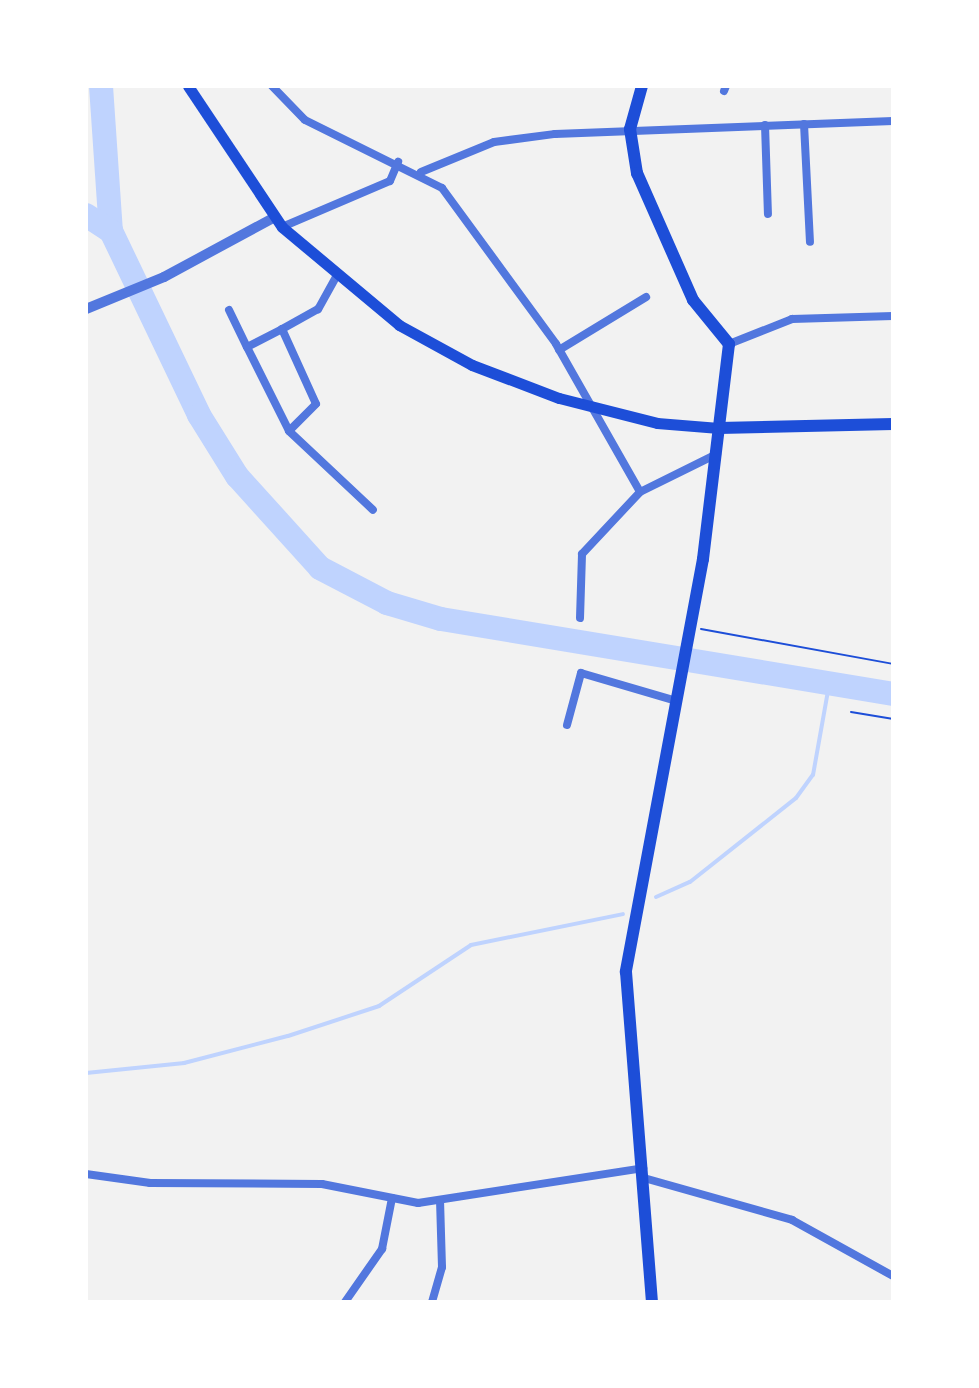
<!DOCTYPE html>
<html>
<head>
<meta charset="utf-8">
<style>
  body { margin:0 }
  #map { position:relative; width:979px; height:1388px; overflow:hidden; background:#f2f2f2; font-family:Inter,sans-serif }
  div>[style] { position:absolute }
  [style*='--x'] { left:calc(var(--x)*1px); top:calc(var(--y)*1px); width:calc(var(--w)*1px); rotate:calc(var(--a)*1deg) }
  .stream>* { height:4px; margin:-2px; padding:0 2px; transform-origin:2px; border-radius:2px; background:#bfd3fe }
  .river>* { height:24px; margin:-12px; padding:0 12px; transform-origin:12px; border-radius:12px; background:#bfd3fe }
  .path>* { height:2px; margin:-1px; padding:0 1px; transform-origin:1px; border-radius:1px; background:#1d4ed8 }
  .minor>* { height:8px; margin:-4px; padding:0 4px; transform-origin:4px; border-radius:4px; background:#5277de }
  .tertiary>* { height:10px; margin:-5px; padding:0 5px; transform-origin:5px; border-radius:5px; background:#5277de }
  .secondary>* { height:11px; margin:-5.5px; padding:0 5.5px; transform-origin:5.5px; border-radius:5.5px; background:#1d4ed8 }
  .primary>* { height:12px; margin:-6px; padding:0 6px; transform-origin:6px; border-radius:6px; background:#1d4ed8 }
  span { translate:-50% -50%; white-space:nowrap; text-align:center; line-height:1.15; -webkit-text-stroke:6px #fff; paint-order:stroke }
  .frame { position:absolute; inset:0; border:88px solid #fff; pointer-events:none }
</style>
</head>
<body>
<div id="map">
  <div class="stream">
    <i style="--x:656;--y:897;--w:37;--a:-24"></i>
    <i style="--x:690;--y:882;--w:135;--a:-38.4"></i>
    <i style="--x:796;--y:798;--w:29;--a:-54"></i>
    <i style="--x:813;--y:775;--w:91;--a:-79.9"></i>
    <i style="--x:86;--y:1073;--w:99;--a:-5.8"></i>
    <i style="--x:184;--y:1063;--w:107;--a:-14.6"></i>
    <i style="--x:288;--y:1036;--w:96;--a:-18.2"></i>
    <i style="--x:379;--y:1006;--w:110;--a:-33.5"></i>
    <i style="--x:471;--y:945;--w:155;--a:-11.5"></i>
  </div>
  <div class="river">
    <i style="--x:101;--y:86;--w:145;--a:86.1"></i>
    <i style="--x:111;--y:231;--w:204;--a:64.4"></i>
    <i style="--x:199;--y:415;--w:72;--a:58.1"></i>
    <i style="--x:237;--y:476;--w:124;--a:47.9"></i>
    <i style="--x:320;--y:568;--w:76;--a:27.6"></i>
    <i style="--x:387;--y:603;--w:56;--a:16.5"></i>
    <i style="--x:441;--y:619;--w:458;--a:9.4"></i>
    <i style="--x:86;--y:215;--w:30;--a:33"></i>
  </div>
  <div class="path">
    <i style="--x:701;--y:629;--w:195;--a:10.3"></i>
    <i style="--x:851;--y:712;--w:43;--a:9.5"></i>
  </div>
  <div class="minor">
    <i style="--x:272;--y:86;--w:47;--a:45.9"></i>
    <i style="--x:305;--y:120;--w:153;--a:26.4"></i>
    <i style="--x:442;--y:188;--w:193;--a:53.8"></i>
    <i style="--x:556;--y:344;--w:170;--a:60.4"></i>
    <i style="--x:724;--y:91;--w:5;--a:-68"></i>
    <i style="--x:804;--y:124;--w:118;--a:87.1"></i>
    <i style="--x:765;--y:125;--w:89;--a:88.1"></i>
    <i style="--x:421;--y:172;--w:79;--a:-22.3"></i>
    <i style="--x:494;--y:142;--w:62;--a:-7.5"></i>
    <i style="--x:555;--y:134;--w:338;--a:-2.2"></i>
    <i style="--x:282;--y:227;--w:117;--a:-23.1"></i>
    <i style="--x:390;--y:181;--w:21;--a:-67"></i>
    <i style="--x:336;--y:277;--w:37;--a:119"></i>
    <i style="--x:318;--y:309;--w:41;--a:150.9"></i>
    <i style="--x:282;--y:329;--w:82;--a:65.6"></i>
    <i style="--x:316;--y:404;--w:38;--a:135"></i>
    <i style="--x:289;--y:431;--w:115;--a:43.2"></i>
    <i style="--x:229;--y:310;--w:41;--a:64.1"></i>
    <i style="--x:247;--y:347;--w:39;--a:-27"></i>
    <i style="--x:729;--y:344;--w:68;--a:-21.6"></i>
    <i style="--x:792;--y:319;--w:101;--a:-1.7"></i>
    <i style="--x:247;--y:347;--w:94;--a:63.4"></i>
    <i style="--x:559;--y:350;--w:102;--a:-31.3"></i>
    <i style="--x:580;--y:618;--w:64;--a:-88.2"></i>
    <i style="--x:582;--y:554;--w:85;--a:-46.9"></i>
    <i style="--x:640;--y:492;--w:86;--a:-26.3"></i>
    <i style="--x:567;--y:725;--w:54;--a:-74.9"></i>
    <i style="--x:581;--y:673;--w:100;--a:16.3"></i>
    <i style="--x:86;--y:1174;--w:65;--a:8"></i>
    <i style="--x:150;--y:1183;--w:172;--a:0.3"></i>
    <i style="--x:322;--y:1184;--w:98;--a:11.2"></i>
    <i style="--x:418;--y:1203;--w:228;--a:-8.8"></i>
    <i style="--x:644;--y:1178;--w:154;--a:15.8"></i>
    <i style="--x:792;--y:1220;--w:115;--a:29"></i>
    <i style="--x:345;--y:1302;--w:65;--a:-55.1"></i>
    <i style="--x:382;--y:1249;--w:52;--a:-78.9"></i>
    <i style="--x:432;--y:1302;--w:36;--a:-74"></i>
    <i style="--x:442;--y:1267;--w:67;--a:-91.7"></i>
  </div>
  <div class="tertiary">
    <i style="--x:86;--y:309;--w:84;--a:-22.3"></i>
    <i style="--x:164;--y:277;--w:126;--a:-28.4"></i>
  </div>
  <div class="secondary">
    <i style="--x:188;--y:86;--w:169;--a:56.3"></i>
    <i style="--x:282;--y:227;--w:153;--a:39.9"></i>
    <i style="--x:399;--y:325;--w:83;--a:28.7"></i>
    <i style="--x:472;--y:365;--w:93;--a:20.8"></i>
    <i style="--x:559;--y:398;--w:101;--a:14.3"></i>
    <i style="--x:657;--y:423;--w:62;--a:4.6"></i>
  </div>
  <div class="primary">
    <i style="--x:642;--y:86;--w:45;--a:105.6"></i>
    <i style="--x:630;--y:129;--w:45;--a:81"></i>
    <i style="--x:637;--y:173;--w:139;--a:66.2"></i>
    <i style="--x:693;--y:300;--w:57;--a:50.7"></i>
    <i style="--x:729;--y:344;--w:217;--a:96.9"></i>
    <i style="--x:703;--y:559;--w:420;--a:100.6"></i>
    <i style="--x:626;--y:972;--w:331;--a:85.5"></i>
    <i style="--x:719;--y:428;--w:174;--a:-1.3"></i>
  </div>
  <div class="frame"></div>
</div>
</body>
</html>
